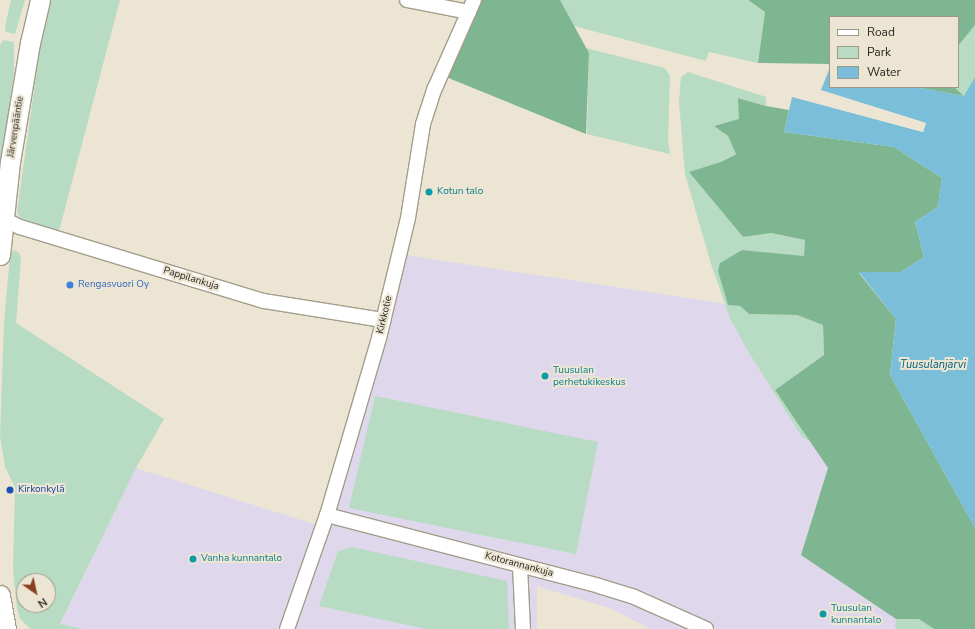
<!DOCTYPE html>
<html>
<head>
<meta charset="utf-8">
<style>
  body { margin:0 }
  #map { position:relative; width:975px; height:629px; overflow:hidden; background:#ece5d3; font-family:"Nunito Sans",sans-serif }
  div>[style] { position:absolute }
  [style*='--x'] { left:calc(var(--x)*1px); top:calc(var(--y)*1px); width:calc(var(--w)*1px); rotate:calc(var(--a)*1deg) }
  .commercial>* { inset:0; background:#dfd8ed }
  .green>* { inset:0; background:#b8dbc3 }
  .forest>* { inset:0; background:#7db691 }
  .water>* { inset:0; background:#7abeda }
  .pier>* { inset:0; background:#ece5d3 }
  .roads { filter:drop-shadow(1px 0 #a39d8b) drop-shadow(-1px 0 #a39d8b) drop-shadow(0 1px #a39d8b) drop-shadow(0 -1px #a39d8b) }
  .street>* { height:14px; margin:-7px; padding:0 7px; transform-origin:7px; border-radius:7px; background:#fff }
  .secondary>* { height:19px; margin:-9.5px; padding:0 9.5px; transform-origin:9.5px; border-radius:9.5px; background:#fff }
  .dots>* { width:11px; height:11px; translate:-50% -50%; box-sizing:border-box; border:2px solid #ece5d3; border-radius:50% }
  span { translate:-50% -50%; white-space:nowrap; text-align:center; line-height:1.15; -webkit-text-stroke:4px #ece5d3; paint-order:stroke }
  .street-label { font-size:10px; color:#292620 }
  .culture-label { font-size:10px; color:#0d838f }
  .left { translate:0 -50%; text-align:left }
  .shop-label { font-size:10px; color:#366cbe }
  .transit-label { font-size:10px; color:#164399 }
  .water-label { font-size:11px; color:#00617d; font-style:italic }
  .legend { position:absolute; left:829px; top:16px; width:130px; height:72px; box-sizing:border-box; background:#ece5d3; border:1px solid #9e998b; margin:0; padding:5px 7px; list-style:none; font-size:12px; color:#292620 }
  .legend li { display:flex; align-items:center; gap:8px; height:20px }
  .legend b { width:20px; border:1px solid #9e998b }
  .north { position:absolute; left:16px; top:573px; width:40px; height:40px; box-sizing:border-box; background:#ece5d3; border:1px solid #9e998b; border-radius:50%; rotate:146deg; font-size:11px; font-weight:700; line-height:16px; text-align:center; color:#292620 }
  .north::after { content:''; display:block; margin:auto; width:14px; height:18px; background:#894122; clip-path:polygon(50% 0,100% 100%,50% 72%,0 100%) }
</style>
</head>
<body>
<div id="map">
  <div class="commercial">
    <i style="clip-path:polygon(399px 254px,740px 306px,775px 390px,828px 468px,801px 555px,975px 629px,651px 629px,612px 609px,537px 586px,537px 629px,83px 629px,60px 625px,136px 468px,317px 525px)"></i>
  </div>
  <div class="green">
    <i style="clip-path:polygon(11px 0,25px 0,15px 34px,6px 32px,5px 27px)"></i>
    <i style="clip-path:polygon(51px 0,120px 0,59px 231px,21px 219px,17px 212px,40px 48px)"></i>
    <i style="clip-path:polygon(560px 0,748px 0,765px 12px,758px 63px,709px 52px,706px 61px,574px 26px)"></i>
    <i style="clip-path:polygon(975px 25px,975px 77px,964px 96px,954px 87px,958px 87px,958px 46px)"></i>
    <i style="clip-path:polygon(3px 40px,14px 42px,14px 74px,0 177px,0 45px)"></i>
    <i style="clip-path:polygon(586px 48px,665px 68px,670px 76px,668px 140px,670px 154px,587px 134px,589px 53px)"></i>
    <i style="clip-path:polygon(688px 72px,766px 97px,766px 106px,739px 98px,740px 119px,714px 126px,728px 136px,736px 153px,721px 162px,690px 173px,743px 237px,771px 233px,805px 240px,804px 257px,742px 250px,728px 305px,740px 306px,749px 314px,797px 315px,823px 325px,824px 355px,775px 390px,810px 441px,802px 437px,746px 348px,730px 318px,711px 264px,685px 174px,679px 102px,681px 77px)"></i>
    <i style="clip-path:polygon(evenodd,14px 250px,19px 253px,21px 259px,16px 323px,164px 419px,136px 468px,60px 624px,83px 629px,31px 629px,20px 619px,17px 608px,13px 570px,15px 487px,5px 467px,0 436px,4px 324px,10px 255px,14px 250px,24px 581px,48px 581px,48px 605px,24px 605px,24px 581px)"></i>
    <i style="clip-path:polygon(375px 396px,598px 442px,576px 554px,349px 508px)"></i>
    <i style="clip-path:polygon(352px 547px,507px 581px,509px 629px,426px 629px,319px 606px,338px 551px)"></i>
    <i style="clip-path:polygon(896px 619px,919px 619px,934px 629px,897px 629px,895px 627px)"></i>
  </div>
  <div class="forest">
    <i style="clip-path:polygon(476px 0,560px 0,589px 53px,586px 134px,441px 75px)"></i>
    <i style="clip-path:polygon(748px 0,975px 0,975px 25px,958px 46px,958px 17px,830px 17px,830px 64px,758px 63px,765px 12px)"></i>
    <i style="clip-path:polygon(915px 87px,954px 87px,964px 96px)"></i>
    <i style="clip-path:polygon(738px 98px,766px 106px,789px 110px,784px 132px,894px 147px,942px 178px,938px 207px,915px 222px,924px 257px,901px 272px,859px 273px,896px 319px,890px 375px,975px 528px,975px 629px,934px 629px,919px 619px,896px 619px,801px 555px,828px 468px,775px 390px,824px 355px,823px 325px,797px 315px,749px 314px,740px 306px,728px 305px,718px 271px,720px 263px,742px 250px,804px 256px,805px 240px,771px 233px,743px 237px,689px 172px,721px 162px,736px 154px,728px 136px,714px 126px,739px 119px)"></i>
  </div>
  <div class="water">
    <i style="clip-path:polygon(830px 67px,830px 87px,915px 87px,964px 96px,975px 77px,975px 528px,890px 375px,896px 319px,859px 272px,901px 272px,924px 257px,915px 222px,938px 207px,942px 178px,894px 147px,784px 132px,792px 97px,923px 132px,926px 123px,821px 90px)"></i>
  </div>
  <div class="pier">
    <i style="clip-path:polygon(819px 90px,926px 123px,923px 132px,805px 100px,921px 130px,923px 124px)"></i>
  </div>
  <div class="roads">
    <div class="street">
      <i style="--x:407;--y:0;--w:63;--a:11"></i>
      <i style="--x:0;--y:217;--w:22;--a:27"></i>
      <i style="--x:20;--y:227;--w:255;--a:16.9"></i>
      <i style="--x:264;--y:301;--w:121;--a:9.1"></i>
      <i style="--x:327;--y:515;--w:281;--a:14.6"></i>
      <i style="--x:599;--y:586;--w:34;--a:17"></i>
      <i style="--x:632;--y:596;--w:81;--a:24"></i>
      <i style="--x:520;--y:566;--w:63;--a:87.3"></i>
      <i style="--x:287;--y:629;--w:121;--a:-70.7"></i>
      <i style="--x:327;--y:515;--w:184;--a:-73.6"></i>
      <i style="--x:379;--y:338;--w:123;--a:-76.4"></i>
      <i style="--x:408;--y:218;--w:95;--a:-80.9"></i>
      <i style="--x:423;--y:124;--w:38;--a:-72"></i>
      <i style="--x:435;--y:88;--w:96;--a:-66.1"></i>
    </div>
    <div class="secondary">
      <i style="--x:0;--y:255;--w:94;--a:-83.9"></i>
      <i style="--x:10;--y:162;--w:121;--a:-80.5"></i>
      <i style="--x:30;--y:43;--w:44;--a:-76.9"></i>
      <i style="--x:0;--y:595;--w:35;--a:80"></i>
    </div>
  </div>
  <div class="dots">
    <i style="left:429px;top:192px;background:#0f9aa8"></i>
    <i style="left:70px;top:285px;background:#3f7fe0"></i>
    <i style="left:545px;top:376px;background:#0f9aa8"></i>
    <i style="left:10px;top:490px;background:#1a4fb4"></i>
    <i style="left:193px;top:559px;background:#0f9aa8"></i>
    <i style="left:823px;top:614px;background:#0f9aa8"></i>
  </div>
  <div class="street-label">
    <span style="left:16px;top:127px;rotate:-81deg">Järvenpääntie</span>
    <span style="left:191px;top:279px;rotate:17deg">Pappilankuja</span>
    <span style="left:385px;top:315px;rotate:-77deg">Kirkkotie</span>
    <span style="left:519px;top:565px;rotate:15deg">Kotorannankuja</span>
  </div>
  <div class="culture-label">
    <span class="left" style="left:437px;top:192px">Kotun talo</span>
    <span class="left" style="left:553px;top:376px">Tuusulan<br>perhetukikeskus</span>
    <span class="left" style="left:201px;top:559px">Vanha kunnantalo</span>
    <span class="left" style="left:831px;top:614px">Tuusulan<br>kunnantalo</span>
  </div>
  <div class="shop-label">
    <span class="left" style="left:78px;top:285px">Rengasvuori Oy</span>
  </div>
  <div class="transit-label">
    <span class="left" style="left:18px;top:490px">Kirkonkylä</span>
  </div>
  <div class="water-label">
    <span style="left:933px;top:365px">Tuusulanjärvi</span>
  </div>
  <ul class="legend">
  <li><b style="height:5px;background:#fff"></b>Road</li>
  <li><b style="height:11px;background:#b8dbc3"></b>Park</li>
  <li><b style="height:11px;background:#7abeda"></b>Water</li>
  </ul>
  <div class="north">N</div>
</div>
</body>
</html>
